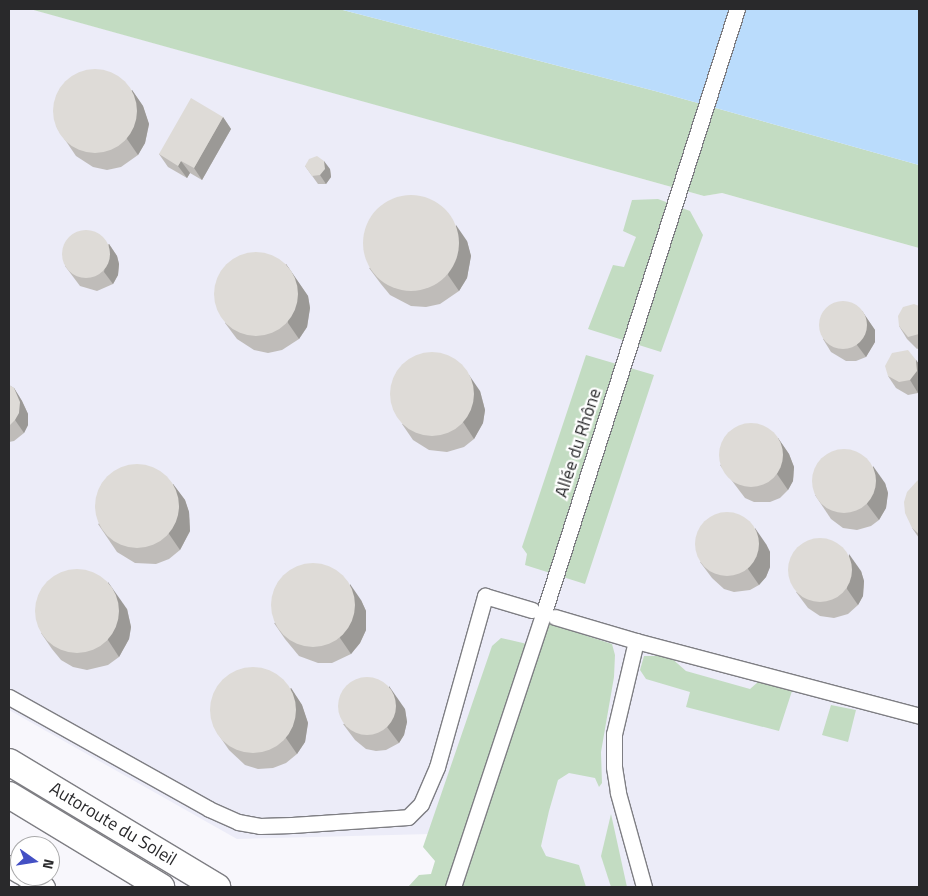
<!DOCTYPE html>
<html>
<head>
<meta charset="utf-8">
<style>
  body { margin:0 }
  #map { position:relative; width:928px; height:896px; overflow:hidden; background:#f8f7fc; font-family:"Titillium Web",sans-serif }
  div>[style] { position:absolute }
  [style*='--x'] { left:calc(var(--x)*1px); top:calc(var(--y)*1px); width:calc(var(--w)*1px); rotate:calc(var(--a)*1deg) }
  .built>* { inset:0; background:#ececf8 }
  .green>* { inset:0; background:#c3dcc2 }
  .water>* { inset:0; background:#badcfc }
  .roads { filter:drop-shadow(1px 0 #7e7e83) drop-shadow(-1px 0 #7e7e83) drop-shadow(0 1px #7e7e83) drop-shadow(0 -1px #7e7e83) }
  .street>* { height:15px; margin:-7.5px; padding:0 7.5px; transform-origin:7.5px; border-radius:7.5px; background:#fff }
  .secondary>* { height:21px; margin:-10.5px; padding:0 10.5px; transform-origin:10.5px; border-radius:10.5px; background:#fff }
  .highway>* { height:26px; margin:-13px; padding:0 13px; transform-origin:13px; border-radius:13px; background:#fff }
  .wall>* { inset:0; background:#bfbcb9 }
  .shaded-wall>* { inset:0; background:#9b9996 }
  .building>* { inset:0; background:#dedbd7 }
  .round { border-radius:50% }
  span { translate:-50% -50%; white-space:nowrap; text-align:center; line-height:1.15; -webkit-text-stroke:4.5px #fff; paint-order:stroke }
  .street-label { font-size:18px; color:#29292b }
  .frame { position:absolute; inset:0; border:10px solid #29292b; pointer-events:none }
  .north { position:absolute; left:10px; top:836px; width:50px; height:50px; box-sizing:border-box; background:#fff; border:1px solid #a9a9aa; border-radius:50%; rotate:103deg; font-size:14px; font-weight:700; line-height:20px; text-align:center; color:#29292b }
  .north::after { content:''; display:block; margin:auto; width:18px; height:22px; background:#4450c4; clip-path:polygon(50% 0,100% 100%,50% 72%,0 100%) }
</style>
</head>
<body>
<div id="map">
  <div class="built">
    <i style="clip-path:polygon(9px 9px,31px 9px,704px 196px,722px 193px,919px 248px,919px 887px,453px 887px,431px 834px,237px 839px,9px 710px)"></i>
  </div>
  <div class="green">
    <i style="clip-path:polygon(30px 9px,339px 9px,655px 91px,919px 165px,919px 248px,722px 193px,704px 196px)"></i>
    <i style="clip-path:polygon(658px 199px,690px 211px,703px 235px,661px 352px,588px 329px,613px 265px,624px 267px,636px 237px,623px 231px,632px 200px)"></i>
    <i style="clip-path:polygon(586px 355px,654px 375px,585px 584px,525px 565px,527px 554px,522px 547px)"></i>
    <i style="clip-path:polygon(547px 623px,612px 644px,615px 655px,614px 677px,601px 752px,602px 783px,599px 787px,595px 778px,569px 773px,558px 780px,549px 811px,541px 846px,546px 856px,579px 865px,586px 887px,408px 887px,419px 875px,431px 874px,435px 861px,423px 847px,492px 646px,501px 638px,540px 647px)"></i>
    <i style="clip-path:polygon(644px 656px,669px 656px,686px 671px,750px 689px,758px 682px,792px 691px,779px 731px,686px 707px,690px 692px,646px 679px,640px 670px)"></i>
    <i style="clip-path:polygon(831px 705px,856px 710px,848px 742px,822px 735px)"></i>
    <i style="clip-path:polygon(611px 814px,627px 887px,611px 887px,601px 856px)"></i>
  </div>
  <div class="water">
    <i style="clip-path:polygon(339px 9px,919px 9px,919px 165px,655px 91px)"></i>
  </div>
  <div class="roads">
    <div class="street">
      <i style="--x:555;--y:617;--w:84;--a:16.5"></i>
      <i style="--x:636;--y:641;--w:293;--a:14.8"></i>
      <i style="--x:636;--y:641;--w:96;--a:103.3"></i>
      <i style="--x:614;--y:734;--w:33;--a:90"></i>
      <i style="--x:614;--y:767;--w:26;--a:81"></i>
      <i style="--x:618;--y:793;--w:98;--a:74.5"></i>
      <i style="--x:9;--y:697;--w:229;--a:29.2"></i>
      <i style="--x:209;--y:809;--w:32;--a:24"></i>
      <i style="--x:238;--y:822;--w:22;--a:10"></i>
      <i style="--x:260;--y:826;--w:32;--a:-2"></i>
      <i style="--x:292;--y:825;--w:116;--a:-3.9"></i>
      <i style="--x:408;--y:817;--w:18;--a:-45"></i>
      <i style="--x:421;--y:804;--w:40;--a:-66.6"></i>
      <i style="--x:437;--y:767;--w:178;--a:-74.3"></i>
      <i style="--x:485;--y:596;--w:49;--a:16.6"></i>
      <i style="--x:453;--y:887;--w:290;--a:-71.7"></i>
      <i style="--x:544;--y:612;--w:633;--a:-72.25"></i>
    </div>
    <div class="secondary">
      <i style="--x:9;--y:866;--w:13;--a:32"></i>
      <i style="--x:25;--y:876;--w:22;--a:30"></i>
    </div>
    <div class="highway">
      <i style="--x:9;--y:762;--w:243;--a:31"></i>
      <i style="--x:9;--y:795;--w:178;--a:31.2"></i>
    </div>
  </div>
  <div class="wall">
    <i style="clip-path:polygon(132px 90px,143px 106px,149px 124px,145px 143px,138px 155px,121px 167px,107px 170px,93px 167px,76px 156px,57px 128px)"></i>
    <i style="clip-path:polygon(223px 117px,231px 129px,202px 180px,190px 173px,187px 178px,168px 167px,159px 154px)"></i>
    <i style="clip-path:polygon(305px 166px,330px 169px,331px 177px,326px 184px,318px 184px)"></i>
    <i style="clip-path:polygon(467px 241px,471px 256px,467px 278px,459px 291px,440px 304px,426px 307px,411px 306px,390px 295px,381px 284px,369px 268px)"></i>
    <i style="clip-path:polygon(109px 244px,117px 256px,119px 264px,118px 275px,113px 284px,97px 291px,80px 286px,65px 266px)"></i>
    <i style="clip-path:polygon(286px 264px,308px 296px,310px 308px,307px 327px,299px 339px,282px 350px,268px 353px,254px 350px,237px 339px,225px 323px)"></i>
    <i style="clip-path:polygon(919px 306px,919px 348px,917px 349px,907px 339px,899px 326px)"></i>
    <i style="clip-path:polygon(862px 311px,875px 330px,875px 342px,866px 357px,856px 361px,846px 361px,831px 352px,823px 339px)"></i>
    <i style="clip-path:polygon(916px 360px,919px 364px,919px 391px,918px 393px,908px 395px,896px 388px,888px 376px)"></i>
    <i style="clip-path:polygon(9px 385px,14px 388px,22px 401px,28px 414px,28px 425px,24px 433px,14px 441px,9px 442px)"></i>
    <i style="clip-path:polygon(480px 391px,485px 410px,483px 423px,474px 439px,464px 447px,447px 452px,429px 450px,413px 440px,402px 424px)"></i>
    <i style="clip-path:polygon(778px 438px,789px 454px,794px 467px,793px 481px,788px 490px,780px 498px,770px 502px,754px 502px,745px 498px,720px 465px)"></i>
    <i style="clip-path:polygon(919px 479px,919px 538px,912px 528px)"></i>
    <i style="clip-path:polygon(885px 483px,888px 493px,886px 508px,879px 520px,871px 526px,857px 530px,843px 528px,831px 519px,815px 495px)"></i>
    <i style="clip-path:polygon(173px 484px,185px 500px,189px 512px,190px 531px,180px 550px,169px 559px,156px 564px,135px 563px,117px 552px,98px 524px)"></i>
    <i style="clip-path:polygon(766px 544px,770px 552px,770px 567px,766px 577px,759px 585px,750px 590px,734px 592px,724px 589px,712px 578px,700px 562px)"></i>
    <i style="clip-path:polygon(861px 571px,864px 581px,863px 596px,858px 605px,848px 614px,834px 618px,820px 616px,808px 608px,796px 592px)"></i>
    <i style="clip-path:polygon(361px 600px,366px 611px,366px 630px,360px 643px,351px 654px,332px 663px,318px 663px,299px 656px,285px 639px,274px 623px)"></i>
    <i style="clip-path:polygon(127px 609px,131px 627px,129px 639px,119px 657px,108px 665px,87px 670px,73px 667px,61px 660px,52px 649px,41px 633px)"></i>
    <i style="clip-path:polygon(291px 688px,302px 705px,308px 723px,305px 742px,297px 754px,286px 763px,273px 768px,258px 769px,245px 765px,229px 750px,218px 734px)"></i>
    <i style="clip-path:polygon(405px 709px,407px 722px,404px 735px,399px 743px,386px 750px,376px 751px,366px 749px,355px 740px,343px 724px)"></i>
  </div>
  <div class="shaded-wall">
    <i style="clip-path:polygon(132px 90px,143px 106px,149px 124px,145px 143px,138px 155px,127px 139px)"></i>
    <i style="clip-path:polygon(223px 117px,231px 129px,202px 180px,194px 168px)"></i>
    <i style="clip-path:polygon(181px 161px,190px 173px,187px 178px,178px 166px)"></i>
    <i style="clip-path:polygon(324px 161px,330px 169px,331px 177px,326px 184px,320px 175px)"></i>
    <i style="clip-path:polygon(456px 225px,467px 241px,471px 256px,467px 278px,459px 291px,448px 275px)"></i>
    <i style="clip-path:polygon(109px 244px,117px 256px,119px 264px,118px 275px,113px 284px,104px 272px)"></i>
    <i style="clip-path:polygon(286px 264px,308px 296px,310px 308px,307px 327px,299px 339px,288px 323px)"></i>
    <i style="clip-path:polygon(862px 311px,875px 330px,875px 342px,866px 357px,857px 345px)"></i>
    <i style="clip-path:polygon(916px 360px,919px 364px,919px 391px,918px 393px,910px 380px)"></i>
    <i style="clip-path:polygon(469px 375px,480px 391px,485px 410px,483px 423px,474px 439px,463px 422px)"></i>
    <i style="clip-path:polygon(14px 388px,22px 401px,28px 414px,28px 425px,24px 433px,15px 420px)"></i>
    <i style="clip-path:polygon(778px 438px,789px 454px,794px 467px,793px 481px,788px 490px,777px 474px)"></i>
    <i style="clip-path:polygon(873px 466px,885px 483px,888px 493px,886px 508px,879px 520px,867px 504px)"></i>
    <i style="clip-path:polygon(173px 484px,185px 500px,189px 512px,190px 531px,180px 550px,169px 534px)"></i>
    <i style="clip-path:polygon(755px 528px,766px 544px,770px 552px,770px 567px,766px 577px,759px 585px,748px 569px)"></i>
    <i style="clip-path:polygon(849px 554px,861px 571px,864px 581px,863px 596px,858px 605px,847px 589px)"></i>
    <i style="clip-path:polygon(108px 582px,127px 609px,131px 627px,129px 639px,119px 657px,108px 640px)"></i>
    <i style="clip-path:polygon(350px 584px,361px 600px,366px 611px,366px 630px,360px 643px,351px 654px,340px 638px)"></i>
    <i style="clip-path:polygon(389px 686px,405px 709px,407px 722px,404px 735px,399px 743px,387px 727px)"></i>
    <i style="clip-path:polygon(291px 688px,302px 705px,308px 723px,305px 742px,297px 754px,286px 738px)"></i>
  </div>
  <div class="building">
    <i class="round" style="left:53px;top:69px;width:84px;height:84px"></i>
    <i style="clip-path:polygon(191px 98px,223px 117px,194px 168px,181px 161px,178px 166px,159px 154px)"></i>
    <i style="clip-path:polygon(317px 156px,324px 161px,325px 169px,320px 175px,312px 176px,305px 166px,309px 159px)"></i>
    <i class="round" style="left:363px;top:195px;width:96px;height:96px"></i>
    <i class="round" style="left:62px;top:230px;width:48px;height:48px"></i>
    <i class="round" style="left:214px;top:252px;width:84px;height:84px"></i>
    <i class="round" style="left:819px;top:301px;width:48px;height:48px"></i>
    <i style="clip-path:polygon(914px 304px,919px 306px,919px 334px,908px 337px,899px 326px,898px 316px,903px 307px)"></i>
    <i style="clip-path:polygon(908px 350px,916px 360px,917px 371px,910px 380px,899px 382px,888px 376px,885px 366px,892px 353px)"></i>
    <i class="round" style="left:390px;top:352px;width:84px;height:84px"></i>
    <i style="clip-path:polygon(9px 385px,14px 388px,20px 402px,19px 413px,15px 420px,9px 426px)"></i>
    <i class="round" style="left:719px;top:423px;width:64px;height:64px"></i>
    <i class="round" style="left:812px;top:449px;width:64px;height:64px"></i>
    <i class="round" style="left:95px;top:464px;width:84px;height:84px"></i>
    <i style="clip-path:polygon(919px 479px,919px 534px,912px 528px,905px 513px,904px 502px,907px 492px,917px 481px)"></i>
    <i class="round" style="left:695px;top:512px;width:64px;height:64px"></i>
    <i class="round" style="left:788px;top:538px;width:64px;height:64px"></i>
    <i class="round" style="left:271px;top:563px;width:84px;height:84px"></i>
    <i class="round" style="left:35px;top:569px;width:84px;height:84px"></i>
    <i class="round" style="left:210px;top:667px;width:86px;height:86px"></i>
    <i class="round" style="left:338px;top:677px;width:58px;height:58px"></i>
  </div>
  <div class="street-label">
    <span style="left:578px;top:443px;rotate:-72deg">Allée du Rhône</span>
    <span style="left:113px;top:824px;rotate:31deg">Autoroute du Soleil</span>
  </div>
  <div class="frame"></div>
  <div class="north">N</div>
</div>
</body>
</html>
